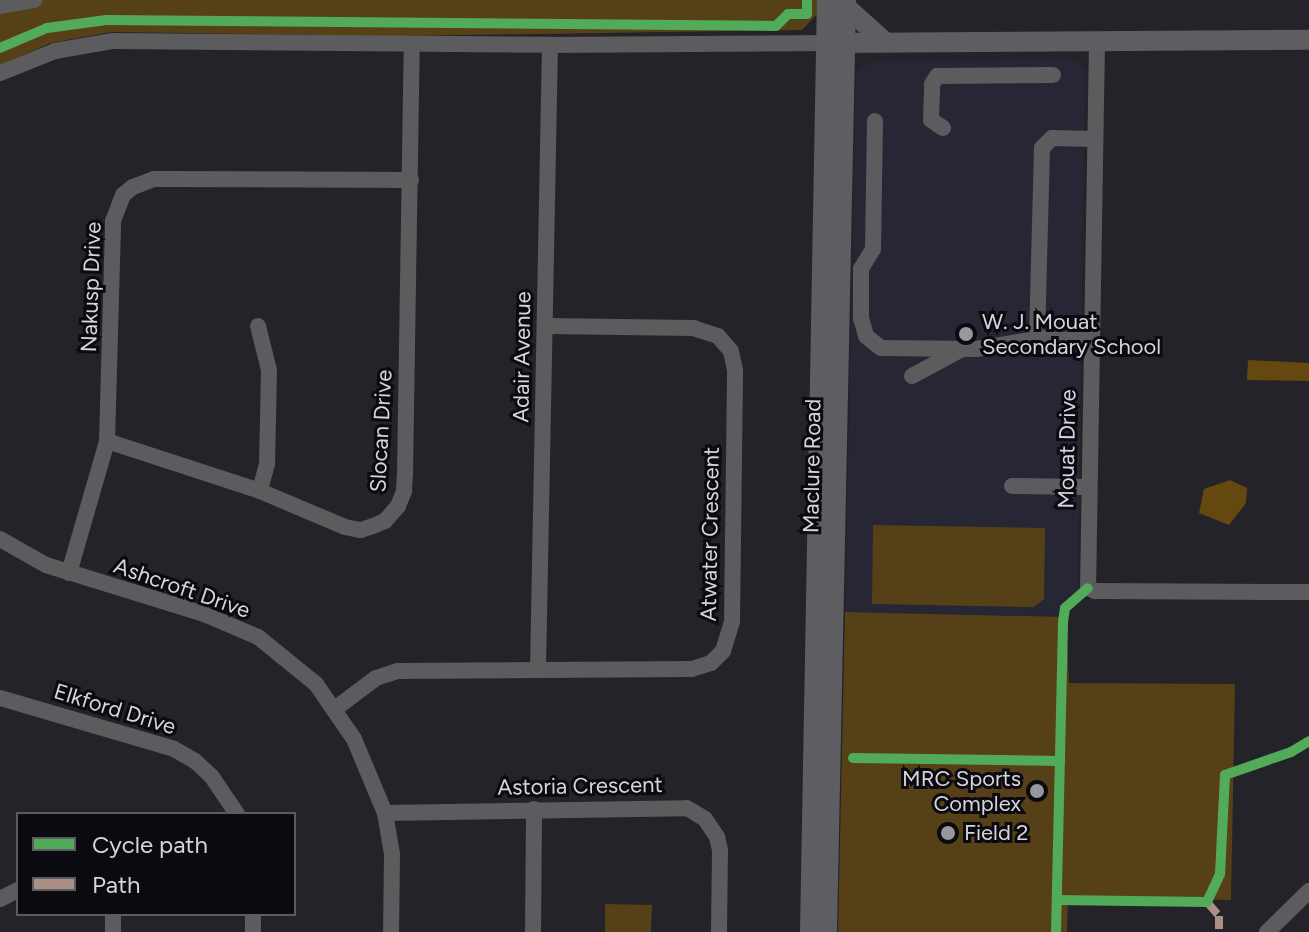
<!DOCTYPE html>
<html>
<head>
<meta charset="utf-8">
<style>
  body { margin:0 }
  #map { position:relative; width:1309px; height:932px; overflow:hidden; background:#232329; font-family:Figtree,sans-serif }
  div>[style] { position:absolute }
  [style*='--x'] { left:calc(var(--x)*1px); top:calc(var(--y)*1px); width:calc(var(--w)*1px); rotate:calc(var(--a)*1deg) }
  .built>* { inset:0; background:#272635 }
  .green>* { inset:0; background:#564018 }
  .forest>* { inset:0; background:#654810 }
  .minor>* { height:16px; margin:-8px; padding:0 8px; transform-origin:8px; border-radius:8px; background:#5c5c5f }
  .major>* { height:20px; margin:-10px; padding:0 10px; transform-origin:10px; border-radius:10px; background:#5e5d61 }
  .quiet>* { height:8px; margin-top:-4px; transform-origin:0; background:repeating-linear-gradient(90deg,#ac8f84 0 16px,transparent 0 24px) }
  .cycleway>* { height:10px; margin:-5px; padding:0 5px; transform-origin:5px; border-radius:5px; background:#51ab58 }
  .dots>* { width:22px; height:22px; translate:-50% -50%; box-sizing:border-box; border:4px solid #0b0a10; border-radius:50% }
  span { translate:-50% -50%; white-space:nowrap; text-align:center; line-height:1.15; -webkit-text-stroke:6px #0b0a10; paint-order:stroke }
  .street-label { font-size:22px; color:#d6d5dd }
  .poi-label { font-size:22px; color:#d6d5dd }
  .left { translate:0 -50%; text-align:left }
  .right { translate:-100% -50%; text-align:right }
  .legend { position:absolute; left:16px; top:812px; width:280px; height:104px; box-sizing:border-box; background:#0b0a10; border:2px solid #5c5b62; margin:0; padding:10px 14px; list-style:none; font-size:24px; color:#d6d5dd }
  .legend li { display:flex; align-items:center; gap:16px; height:40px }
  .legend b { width:40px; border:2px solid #5c5b62 }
</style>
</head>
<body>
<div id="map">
  <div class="built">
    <i style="clip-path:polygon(1076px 60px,1085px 69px,1078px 594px,1065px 607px,1063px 616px,845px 612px,856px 73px,871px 61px)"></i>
  </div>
  <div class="green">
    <i style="clip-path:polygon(0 0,817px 0,817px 14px,802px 30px,400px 36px,111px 32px,51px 43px,0 65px)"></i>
    <i style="clip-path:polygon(873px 525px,1045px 528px,1044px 599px,1034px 607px,872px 604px)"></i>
    <i style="clip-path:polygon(845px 612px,1066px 617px,1069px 683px,1235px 684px,1231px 900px,1068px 897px,1067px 932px,838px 932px)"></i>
    <i style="clip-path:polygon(605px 904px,652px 905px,651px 932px,605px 932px)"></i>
  </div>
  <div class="forest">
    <i style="clip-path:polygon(1248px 360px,1309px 363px,1309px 381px,1247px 380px)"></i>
    <i style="clip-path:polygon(1230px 480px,1247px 488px,1246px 503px,1229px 525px,1199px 513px,1204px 489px)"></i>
  </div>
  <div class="minor">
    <i style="--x:0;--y:6;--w:35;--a:-10"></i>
    <i style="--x:1097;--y:42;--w:546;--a:90.94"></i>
    <i style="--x:1088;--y:588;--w:8;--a:23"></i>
    <i style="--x:1095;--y:591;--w:214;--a:0.3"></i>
    <i style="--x:0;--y:73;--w:59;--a:-21.8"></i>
    <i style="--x:55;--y:51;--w:59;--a:-9.8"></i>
    <i style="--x:113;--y:41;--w:437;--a:0.5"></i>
    <i style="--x:550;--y:45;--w:276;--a:-0.4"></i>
    <i style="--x:875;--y:121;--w:128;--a:90.9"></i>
    <i style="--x:873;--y:249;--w:23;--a:121"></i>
    <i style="--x:861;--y:269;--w:49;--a:90"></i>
    <i style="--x:861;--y:318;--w:19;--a:74"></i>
    <i style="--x:866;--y:336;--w:19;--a:39"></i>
    <i style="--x:881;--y:348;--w:95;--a:0.6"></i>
    <i style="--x:976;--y:349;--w:62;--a:-9.3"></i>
    <i style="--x:1037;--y:339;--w:55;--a:1"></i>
    <i style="--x:943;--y:128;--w:14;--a:-146"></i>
    <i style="--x:931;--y:120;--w:36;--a:-88"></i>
    <i style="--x:932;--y:84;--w:9;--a:-58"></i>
    <i style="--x:937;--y:76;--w:116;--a:-0.5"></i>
    <i style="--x:258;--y:326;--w:45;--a:76"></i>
    <i style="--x:269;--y:370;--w:94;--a:91.2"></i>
    <i style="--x:267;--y:464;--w:28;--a:105"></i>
    <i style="--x:1037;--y:339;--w:191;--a:-88.5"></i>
    <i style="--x:1042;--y:148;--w:14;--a:-45"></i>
    <i style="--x:1052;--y:138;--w:43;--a:1.3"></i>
    <i style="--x:912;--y:376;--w:55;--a:-28.4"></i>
    <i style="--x:107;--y:441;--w:161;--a:18.1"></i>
    <i style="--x:260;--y:491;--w:92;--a:23"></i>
    <i style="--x:345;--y:527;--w:16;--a:11"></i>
    <i style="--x:361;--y:530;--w:13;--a:-18"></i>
    <i style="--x:373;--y:526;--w:13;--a:-23"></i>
    <i style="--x:385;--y:521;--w:20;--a:-49"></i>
    <i style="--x:398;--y:506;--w:16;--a:-68"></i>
    <i style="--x:404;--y:491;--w:17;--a:-87"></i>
    <i style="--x:405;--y:474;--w:430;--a:-89.1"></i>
    <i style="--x:1012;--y:486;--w:76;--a:0.8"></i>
    <i style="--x:0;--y:539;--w:53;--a:29.5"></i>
    <i style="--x:46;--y:565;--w:165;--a:17.2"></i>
    <i style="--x:204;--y:614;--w:59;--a:23.1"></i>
    <i style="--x:258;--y:637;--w:75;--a:39"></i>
    <i style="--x:316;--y:684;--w:67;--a:55.4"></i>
    <i style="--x:354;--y:739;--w:80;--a:67.3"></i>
    <i style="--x:385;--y:813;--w:42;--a:80.3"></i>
    <i style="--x:392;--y:854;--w:78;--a:90.7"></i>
    <i style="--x:69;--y:573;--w:137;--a:-73.9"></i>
    <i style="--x:107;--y:441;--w:220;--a:-88.4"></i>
    <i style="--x:113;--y:221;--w:28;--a:-69"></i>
    <i style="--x:123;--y:195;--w:13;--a:-39"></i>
    <i style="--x:133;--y:187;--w:22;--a:-21"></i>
    <i style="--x:154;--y:179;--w:257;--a:0.2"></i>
    <i style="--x:538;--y:669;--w:624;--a:-88.9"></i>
    <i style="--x:0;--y:698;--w:181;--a:16.3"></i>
    <i style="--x:174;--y:749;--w:24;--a:30"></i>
    <i style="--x:195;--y:761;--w:23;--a:43"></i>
    <i style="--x:212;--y:777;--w:45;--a:56"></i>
    <i style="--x:336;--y:708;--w:50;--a:-36.9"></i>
    <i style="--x:376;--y:678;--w:23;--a:-18"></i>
    <i style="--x:398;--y:671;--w:294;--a:-0.4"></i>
    <i style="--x:692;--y:669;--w:20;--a:-18"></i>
    <i style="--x:711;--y:663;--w:17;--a:-45"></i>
    <i style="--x:723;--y:651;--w:30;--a:-73"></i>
    <i style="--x:732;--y:622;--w:252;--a:-89.3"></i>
    <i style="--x:735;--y:370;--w:19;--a:-102"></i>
    <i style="--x:731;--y:351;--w:20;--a:-131"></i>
    <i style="--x:718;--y:336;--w:25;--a:-162"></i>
    <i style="--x:694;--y:328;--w:149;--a:-179.2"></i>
    <i style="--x:385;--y:813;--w:302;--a:-0.9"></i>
    <i style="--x:687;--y:808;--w:21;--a:31"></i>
    <i style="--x:705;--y:819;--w:22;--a:56"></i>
    <i style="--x:717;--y:837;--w:13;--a:77"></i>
    <i style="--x:720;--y:850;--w:82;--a:90.7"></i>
    <i style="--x:0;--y:899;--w:20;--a:-27"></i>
    <i style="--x:113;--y:932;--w:18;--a:-90"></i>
    <i style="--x:253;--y:932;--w:18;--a:-90"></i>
    <i style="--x:533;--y:932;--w:123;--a:-89.5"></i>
    <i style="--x:1267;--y:932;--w:59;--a:-44.3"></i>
  </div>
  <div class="major">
    <i style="--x:846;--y:7;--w:52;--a:41.9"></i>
    <i style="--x:834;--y:43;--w:475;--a:-0.4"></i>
    <i style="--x:810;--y:932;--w:932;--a:-88.96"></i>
    <i style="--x:827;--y:932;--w:932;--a:-88.83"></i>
  </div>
  <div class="quiet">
    <i style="--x:1207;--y:902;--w:18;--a:49"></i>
    <i style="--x:1219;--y:916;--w:13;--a:90"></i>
  </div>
  <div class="cycleway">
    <i style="--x:0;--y:48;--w:51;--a:-23.1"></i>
    <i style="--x:47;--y:28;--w:60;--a:-7.7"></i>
    <i style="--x:106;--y:20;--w:670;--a:0.51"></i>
    <i style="--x:776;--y:26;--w:17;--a:-45"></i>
    <i style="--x:788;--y:14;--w:19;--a:0"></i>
    <i style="--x:807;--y:14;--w:14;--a:-90"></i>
    <i style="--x:853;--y:758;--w:207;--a:0.8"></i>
    <i style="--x:1057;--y:900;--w:150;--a:0.8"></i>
    <i style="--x:1207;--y:902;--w:31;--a:-65"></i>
    <i style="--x:1220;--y:874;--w:99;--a:-87.1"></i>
    <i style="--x:1225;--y:775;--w:70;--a:-19.2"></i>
    <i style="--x:1291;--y:752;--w:21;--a:-31"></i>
    <i style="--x:1056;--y:932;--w:310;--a:-88.7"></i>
    <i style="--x:1063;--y:622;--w:14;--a:-82"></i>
    <i style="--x:1065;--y:608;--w:30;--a:-41"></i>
  </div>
  <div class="dots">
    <i style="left:966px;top:334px;background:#97979e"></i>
    <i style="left:1037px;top:791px;background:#97979e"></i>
    <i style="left:948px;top:833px;background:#97979e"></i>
  </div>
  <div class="street-label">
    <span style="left:91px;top:287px;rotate:-88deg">Nakusp Drive</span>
    <span style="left:522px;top:357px;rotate:-89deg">Adair Avenue</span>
    <span style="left:381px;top:431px;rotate:-87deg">Slocan Drive</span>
    <span style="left:1067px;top:449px;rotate:-89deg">Mouat Drive</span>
    <span style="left:812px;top:466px;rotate:-89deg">Maclure Road</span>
    <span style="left:710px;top:534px;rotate:-89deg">Atwater Crescent</span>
    <span style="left:182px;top:588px;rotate:19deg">Ashcroft Drive</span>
    <span style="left:115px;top:709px;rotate:17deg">Elkford Drive</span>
    <span style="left:580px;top:786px;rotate:-1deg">Astoria Crescent</span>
  </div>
  <div class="poi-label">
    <span class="left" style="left:982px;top:334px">W. J. Mouat<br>Secondary School</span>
    <span class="right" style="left:1021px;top:791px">MRC Sports<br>Complex</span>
    <span class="left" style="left:964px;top:833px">Field 2</span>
  </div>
  <ul class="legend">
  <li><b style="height:10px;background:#51ab58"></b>Cycle path</li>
  <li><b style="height:10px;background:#ac8f84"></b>Path</li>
  </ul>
</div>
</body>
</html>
